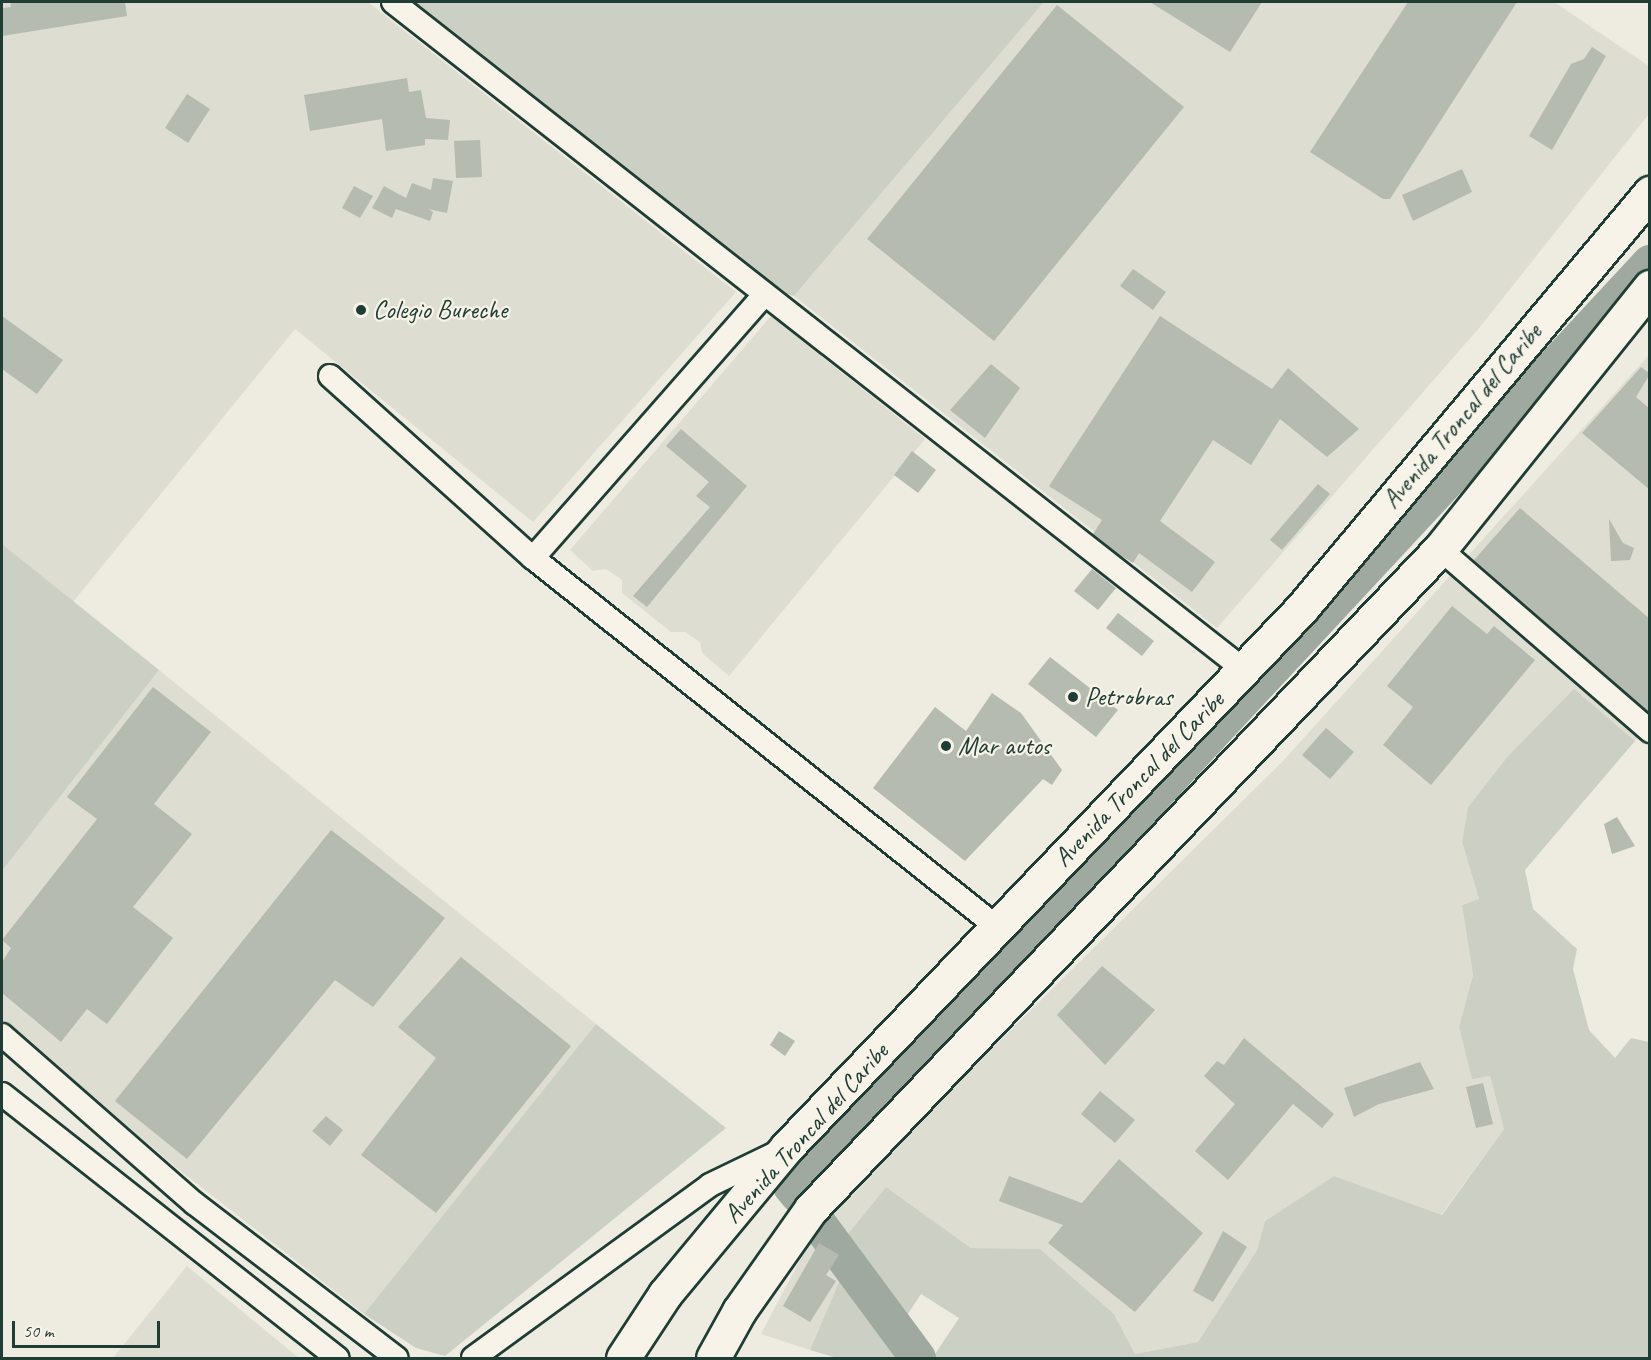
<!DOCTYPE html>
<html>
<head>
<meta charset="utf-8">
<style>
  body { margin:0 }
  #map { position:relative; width:1651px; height:1360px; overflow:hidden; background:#eeece1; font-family:Caveat,sans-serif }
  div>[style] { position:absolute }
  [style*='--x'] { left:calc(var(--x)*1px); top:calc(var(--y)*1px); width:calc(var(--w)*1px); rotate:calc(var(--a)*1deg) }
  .built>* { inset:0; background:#ddddd2 }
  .green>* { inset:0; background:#cccfc4 }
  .river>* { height:36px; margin:-18px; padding:0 18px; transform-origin:18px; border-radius:18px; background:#9fa99f }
  .building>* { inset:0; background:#b5bbb0 }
  .roads { filter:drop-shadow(2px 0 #1f3d34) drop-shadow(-2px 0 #1f3d34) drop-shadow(0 2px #1f3d34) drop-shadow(0 -2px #1f3d34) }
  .minor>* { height:22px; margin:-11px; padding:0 11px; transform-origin:11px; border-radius:11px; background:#f7f3e8 }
  .highway>* { height:33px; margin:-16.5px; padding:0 16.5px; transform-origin:16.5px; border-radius:16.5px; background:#f7f3e8 }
  .dots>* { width:16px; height:16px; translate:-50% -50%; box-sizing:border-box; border:3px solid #f7f3e8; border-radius:50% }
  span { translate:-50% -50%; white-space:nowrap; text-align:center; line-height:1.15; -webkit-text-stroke:4.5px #f7f3e8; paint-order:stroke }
  .poi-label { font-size:26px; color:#1f3d34 }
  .left { translate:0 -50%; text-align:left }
  .street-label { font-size:26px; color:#1f3d34 }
  .frame { position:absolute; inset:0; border:3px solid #1f3d34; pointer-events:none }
  .scale { position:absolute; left:12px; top:1321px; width:148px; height:27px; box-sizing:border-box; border:3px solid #1f3d34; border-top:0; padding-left:8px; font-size:18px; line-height:21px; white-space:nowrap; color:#1f3d34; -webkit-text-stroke:4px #f7f3e8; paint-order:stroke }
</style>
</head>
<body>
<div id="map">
  <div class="built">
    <i style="clip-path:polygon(2px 2px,368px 2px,736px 292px,533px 522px,295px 329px,73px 602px,2px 544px)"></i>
    <i style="clip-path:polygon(1044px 2px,1554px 2px,1649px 66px,1649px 114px,1480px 327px,1217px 628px,794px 296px)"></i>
    <i style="clip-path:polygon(771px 316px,925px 439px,729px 676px,702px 653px,700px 642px,685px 632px,671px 632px,622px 593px,622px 580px,606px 569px,593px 571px,570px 550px)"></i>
    <i style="clip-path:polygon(1649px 355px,1649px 737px,1642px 732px,1635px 741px,1574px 690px,1508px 756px,1468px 807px,1462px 843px,1479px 899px,1462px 905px,1473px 975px,1459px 1027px,1472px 1078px,1490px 1076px,1504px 1129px,1441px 1215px,1334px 1176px,1265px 1221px,1257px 1250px,1198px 1342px,1135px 1354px,1114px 1314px,1040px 1249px,971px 1248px,886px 1187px,843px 1240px,840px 1280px,810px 1350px,761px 1334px,810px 1241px,868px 1171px,1283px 761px)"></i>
    <i style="clip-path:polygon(159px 670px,596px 1024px,364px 1314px,183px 1173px,2px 1020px,2px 871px)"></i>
    <i style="clip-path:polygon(187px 1266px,299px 1358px,113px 1358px)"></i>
  </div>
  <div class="green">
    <i style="clip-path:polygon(413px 2px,1044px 2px,794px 296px,771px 290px)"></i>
    <i style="clip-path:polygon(2px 544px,159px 670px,2px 871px)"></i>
    <i style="clip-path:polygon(evenodd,1574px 689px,1635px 741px,1525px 870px,1533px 909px,1577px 949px,1573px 969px,1589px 1030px,1615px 1058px,1631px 1038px,1649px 1042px,1649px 1358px,837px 1358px,810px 1350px,840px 1280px,843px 1240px,886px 1187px,971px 1248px,1040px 1249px,1114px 1314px,1135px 1354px,1198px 1342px,1257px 1250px,1265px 1221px,1334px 1176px,1442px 1215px,1504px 1129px,1490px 1076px,1472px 1079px,1459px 1027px,1473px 975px,1462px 905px,1479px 899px,1462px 842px,1468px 807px,1508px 756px,1574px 689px,921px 1294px,959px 1318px,933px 1357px,896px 1332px,921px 1294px)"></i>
    <i style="clip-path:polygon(596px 1024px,726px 1128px,445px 1356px,416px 1348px,364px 1314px)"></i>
  </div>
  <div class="river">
    <i style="--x:798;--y:1195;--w:11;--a:-128"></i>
    <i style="--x:791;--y:1186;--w:1261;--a:-47.06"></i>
    <i style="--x:821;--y:1227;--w:163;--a:53.5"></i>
  </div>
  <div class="building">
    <i style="clip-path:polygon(10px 2px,125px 2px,127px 16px,2px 36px,2px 8px,11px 7px)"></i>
    <i style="clip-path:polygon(1150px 2px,1262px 2px,1230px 52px)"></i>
    <i style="clip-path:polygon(1408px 2px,1517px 2px,1390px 199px,1383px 199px,1310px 152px)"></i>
    <i style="clip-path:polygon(1057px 5px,1184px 107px,994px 341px,867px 239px)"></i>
    <i style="clip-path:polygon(1592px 47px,1606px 56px,1552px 150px,1529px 136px,1571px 64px,1584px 59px)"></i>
    <i style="clip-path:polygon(407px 78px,409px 92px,421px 90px,426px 118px,450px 120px,448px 140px,425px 139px,425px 145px,386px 151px,382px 119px,310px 131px,304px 95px)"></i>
    <i style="clip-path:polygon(187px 94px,210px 109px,188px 143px,165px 128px)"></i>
    <i style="clip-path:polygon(480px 140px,482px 177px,456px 178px,454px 141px)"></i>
    <i style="clip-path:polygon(1462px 169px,1472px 192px,1413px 221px,1402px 195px)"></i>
    <i style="clip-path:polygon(433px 178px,453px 181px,447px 213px,428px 209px,433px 212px,430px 221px,396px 209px,392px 218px,372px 208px,384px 186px,406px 198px,412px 183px,431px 190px)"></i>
    <i style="clip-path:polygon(354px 186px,373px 196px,360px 218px,342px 208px)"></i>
    <i style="clip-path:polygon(1133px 269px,1166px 292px,1153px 310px,1120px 286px)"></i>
    <i style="clip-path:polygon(2px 316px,63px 360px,37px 394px,2px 369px)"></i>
    <i style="clip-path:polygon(1160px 316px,1272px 389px,1288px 368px,1359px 429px,1327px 457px,1280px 419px,1251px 465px,1213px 440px,1160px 521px,1215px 562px,1192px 592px,1139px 553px,1133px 563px,1115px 552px,1093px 534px,1102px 520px,1049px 486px)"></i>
    <i style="clip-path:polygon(991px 364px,1020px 388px,985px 438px,950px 410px)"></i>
    <i style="clip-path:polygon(1641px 367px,1650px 374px,1636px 397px,1650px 409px,1650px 490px,1582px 433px)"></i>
    <i style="clip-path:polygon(681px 429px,747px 486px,647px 607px,633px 596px,710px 507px,696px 496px,709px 482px,666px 446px)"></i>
    <i style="clip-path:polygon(912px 451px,936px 470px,918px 493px,894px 475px)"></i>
    <i style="clip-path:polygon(1318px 484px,1330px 494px,1282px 550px,1270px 540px)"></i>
    <i style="clip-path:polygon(1520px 508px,1650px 619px,1650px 713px,1474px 560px)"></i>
    <i style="clip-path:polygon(1609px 519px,1623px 543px,1634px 548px,1630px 560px,1611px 561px)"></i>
    <i style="clip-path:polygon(1092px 569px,1116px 588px,1098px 610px,1074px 591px)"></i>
    <i style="clip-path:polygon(1452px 606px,1487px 634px,1494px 626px,1535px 660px,1431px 785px,1383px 745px,1413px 707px,1387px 686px)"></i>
    <i style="clip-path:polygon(1118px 613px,1154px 641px,1142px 656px,1106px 628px)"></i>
    <i style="clip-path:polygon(1050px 657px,1118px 710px,1096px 737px,1028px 684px)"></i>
    <i style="clip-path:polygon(153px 687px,211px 732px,154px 804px,192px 834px,133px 907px,173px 938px,107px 1024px,87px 1009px,61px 1042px,2px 993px,2px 962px,11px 948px,2px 940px,97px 819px,67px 797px)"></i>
    <i style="clip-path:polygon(992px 693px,1021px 713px,1062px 770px,1052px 785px,1043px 779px,965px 861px,873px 788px,935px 707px,966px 731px)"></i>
    <i style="clip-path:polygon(1326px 728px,1354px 752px,1330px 779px,1302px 755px)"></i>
    <i style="clip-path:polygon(1617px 817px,1635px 846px,1612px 854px,1604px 824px)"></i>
    <i style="clip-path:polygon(331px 830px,445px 918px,373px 1007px,335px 980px,187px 1159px,115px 1101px)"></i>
    <i style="clip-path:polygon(461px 957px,571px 1046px,436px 1213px,361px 1155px,436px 1058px,398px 1027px)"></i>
    <i style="clip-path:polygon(1102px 966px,1155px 1010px,1105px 1065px,1057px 1015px)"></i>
    <i style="clip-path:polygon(779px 1031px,795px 1041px,785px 1056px,770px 1045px)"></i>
    <i style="clip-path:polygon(1244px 1038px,1334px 1114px,1322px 1128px,1293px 1104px,1228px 1180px,1195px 1151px,1235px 1104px,1204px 1076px,1217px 1061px,1224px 1065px)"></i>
    <i style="clip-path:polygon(1420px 1062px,1434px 1089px,1379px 1104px,1354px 1117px,1344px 1088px)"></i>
    <i style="clip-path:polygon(1483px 1083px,1493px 1124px,1476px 1128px,1466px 1087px)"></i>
    <i style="clip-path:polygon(1100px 1091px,1135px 1120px,1115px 1143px,1081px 1114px)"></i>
    <i style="clip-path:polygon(326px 1116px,343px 1130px,330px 1146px,312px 1131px)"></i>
    <i style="clip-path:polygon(1119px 1159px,1203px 1233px,1135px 1312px,1048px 1243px,1063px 1225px,999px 1201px,1009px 1176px,1082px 1203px)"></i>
    <i style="clip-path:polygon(1223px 1231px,1247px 1247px,1213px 1302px,1193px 1291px)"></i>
    <i style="clip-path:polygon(819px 1243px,839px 1255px,826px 1275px,836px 1281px,810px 1322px,783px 1306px)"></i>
  </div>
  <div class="roads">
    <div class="minor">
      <i style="--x:393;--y:2;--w:1080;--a:38.12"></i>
      <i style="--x:330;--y:376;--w:273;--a:41.9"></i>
      <i style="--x:533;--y:558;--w:593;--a:38.49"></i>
      <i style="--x:1440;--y:549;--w:278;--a:40.9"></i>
      <i style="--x:533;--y:558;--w:351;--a:-48.7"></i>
      <i style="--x:2;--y:1035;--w:255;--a:41.2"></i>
      <i style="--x:194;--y:1203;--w:255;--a:37.4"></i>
      <i style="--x:2;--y:1094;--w:427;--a:38.2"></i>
      <i style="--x:473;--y:1358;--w:293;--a:-36.1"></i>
      <i style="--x:710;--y:1185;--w:76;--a:-25.9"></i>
    </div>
    <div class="highway">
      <i style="--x:623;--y:1358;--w:77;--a:-56.7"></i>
      <i style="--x:665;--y:1294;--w:191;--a:-50.3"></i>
      <i style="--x:787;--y:1147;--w:745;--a:-46.3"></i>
      <i style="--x:1302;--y:608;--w:542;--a:-50.02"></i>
      <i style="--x:713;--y:1358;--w:54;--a:-61"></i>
      <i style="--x:739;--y:1311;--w:125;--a:-54.8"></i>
      <i style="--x:811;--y:1209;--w:912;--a:-46.38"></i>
      <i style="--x:1440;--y:549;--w:336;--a:-51.3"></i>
    </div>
  </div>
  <div class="dots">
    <i style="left:361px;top:310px;background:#1f3d34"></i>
    <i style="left:1073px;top:697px;background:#1f3d34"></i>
    <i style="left:946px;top:746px;background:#1f3d34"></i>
  </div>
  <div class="poi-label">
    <span class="left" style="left:373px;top:310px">Colegio Bureche</span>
    <span class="left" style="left:1085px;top:697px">Petrobras</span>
    <span class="left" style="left:958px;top:746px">Mar autos</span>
  </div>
  <div class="street-label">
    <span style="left:1462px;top:416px;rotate:-50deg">Avenida Troncal del Caribe</span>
    <span style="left:1139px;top:779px;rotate:-46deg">Avenida Troncal del Caribe</span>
    <span style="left:806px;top:1133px;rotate:-48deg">Avenida Troncal del Caribe</span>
  </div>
  <div class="frame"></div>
  <div class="scale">50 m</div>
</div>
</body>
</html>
